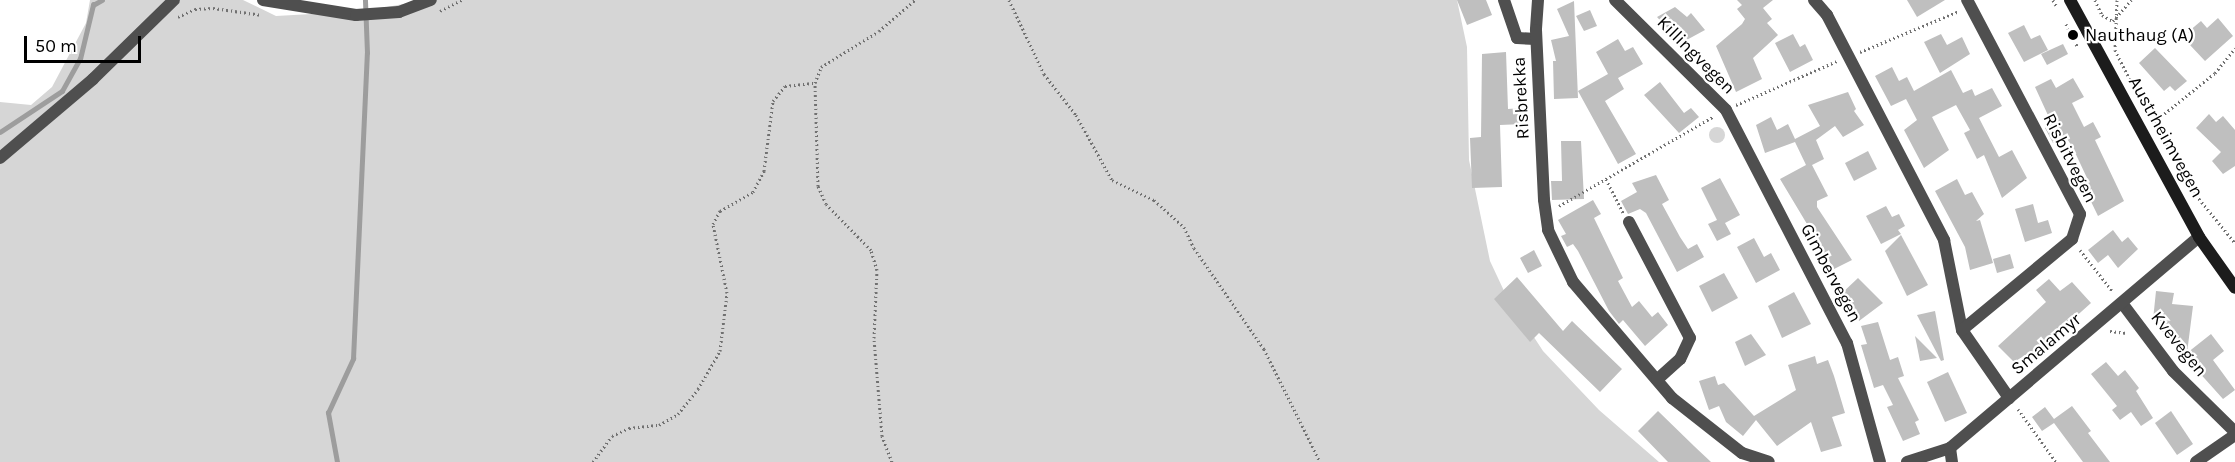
<!DOCTYPE html>
<html>
<head>
<meta charset="utf-8">
<style>
  body { margin:0 }
  #map { position:relative; width:2235px; height:462px; overflow:hidden; background:#fff; font-family:Karla,sans-serif }
  div>[style] { position:absolute }
  [style*='--x'] { left:calc(var(--x)*1px); top:calc(var(--y)*1px); width:calc(var(--w)*1px); rotate:calc(var(--a)*1deg) }
  .green>* { inset:0; background:#d6d6d6 }
  .round { border-radius:50% }
  .stream>* { height:4.5px; margin:-2.25px; padding:0 2.25px; transform-origin:2.25px; border-radius:2.25px; background:#9d9d9d }
  .building>* { inset:0; background:#bfbfbf }
  .path>* { height:3px; margin-top:-1.5px; transform-origin:0; background:repeating-linear-gradient(90deg,#717171 0 1.5px,transparent 0 4.5px) }
  .street>* { height:12px; margin:-6px; padding:0 6px; transform-origin:6px; border-radius:6px; background:#4f4f4f }
  .secondary>* { height:12px; margin:-6px; padding:0 6px; transform-origin:6px; border-radius:6px; background:#1c1c1c }
  .dots>* { width:16px; height:16px; translate:-50% -50%; box-sizing:border-box; border:3px solid #fff; border-radius:50% }
  span { translate:-50% -50%; white-space:nowrap; text-align:center; line-height:1.15; -webkit-text-stroke:4.5px #fff; paint-order:stroke }
  .poi-label { font-size:18px; color:#000 }
  .left { translate:0 -50%; text-align:left }
  .street-label { font-size:18px; color:#000 }
  .scale { position:absolute; left:24px; top:36px; width:117px; height:27px; box-sizing:border-box; border:3px solid #000; border-top:0; padding-left:8px; font-size:18px; line-height:21px; white-space:nowrap; color:#000; -webkit-text-stroke:4px #fff; paint-order:stroke }
</style>
</head>
<body>
<div id="map">
  <div class="green">
    <i style="clip-path:polygon(90px 0,243px 0,276px 16px,365px 11px,425px 0,1457px 0,1467px 47px,1469px 160px,1490px 261px,1505px 293px,1543px 351px,1599px 410px,1659px 462px,0 462px,0 102px,31px 105px,52px 87px,86px 23px)"></i>
    <i class="round" style="left:1709px;top:127px;width:16px;height:16px"></i>
  </div>
  <div class="stream">
    <i style="--x:0;--y:132;--w:74;--a:-33.5"></i>
    <i style="--x:62;--y:91;--w:37;--a:-61"></i>
    <i style="--x:80;--y:59;--w:56;--a:-76.5"></i>
    <i style="--x:93;--y:5;--w:10;--a:-29"></i>
    <i style="--x:337;--y:462;--w:50;--a:-100.4"></i>
    <i style="--x:328;--y:413;--w:60;--a:-65.2"></i>
    <i style="--x:353;--y:359;--w:306;--a:-87.4"></i>
    <i style="--x:367;--y:53;--w:53;--a:-92.2"></i>
  </div>
  <div class="building">
    <i style="clip-path:polygon(1457px 0,1486px 0,1492px 15px,1467px 25px)"></i>
    <i style="clip-path:polygon(1737px 0,1773px 0,1763px 8px,1772px 19px,1767px 23px,1778px 35px,1753px 58px,1762px 79px,1736px 92px,1716px 46px,1742px 24px,1745px 19px,1737px 9px,1742px 5px)"></i>
    <i style="clip-path:polygon(1907px 0,1945px 0,1917px 17px)"></i>
    <i style="clip-path:polygon(1574px 1px,1578px 98px,1554px 99px,1553px 61px,1556px 61px,1551px 40px,1569px 36px,1557px 9px)"></i>
    <i style="clip-path:polygon(1675px 7px,1687px 17px,1691px 13px,1705px 30px,1681px 43px,1657px 17px)"></i>
    <i style="clip-path:polygon(1590px 10px,1597px 26px,1584px 31px,1576px 16px)"></i>
    <i style="clip-path:polygon(2218px 18px,2233px 36px,2205px 61px,2189px 44px,2194px 40px,2188px 32px,2201px 21px,2207px 28px)"></i>
    <i style="clip-path:polygon(2024px 25px,2031px 39px,2040px 35px,2048px 50px,2024px 62px,2008px 33px)"></i>
    <i style="clip-path:polygon(1793px 34px,1800px 47px,1805px 44px,1813px 60px,1790px 72px,1775px 43px)"></i>
    <i style="clip-path:polygon(1941px 34px,1947px 45px,1962px 37px,1970px 54px,1940px 73px,1924px 42px)"></i>
    <i style="clip-path:polygon(1618px 39px,1625px 51px,1633px 47px,1643px 64px,1618px 78px,1624px 89px,1605px 101px,1636px 154px,1618px 164px,1578px 91px,1608px 74px,1596px 52px)"></i>
    <i style="clip-path:polygon(2063px 44px,2068px 54px,2047px 65px,2041px 54px)"></i>
    <i style="clip-path:polygon(2155px 48px,2187px 81px,2175px 91px,2170px 86px,2164px 91px,2139px 63px)"></i>
    <i style="clip-path:polygon(1506px 52px,1508px 109px,1522px 108px,1523px 124px,1500px 125px,1502px 187px,1472px 188px,1470px 138px,1481px 137px,1482px 54px)"></i>
    <i style="clip-path:polygon(1892px 67px,1899px 81px,1907px 77px,1914px 91px,1951px 70px,1963px 93px,1972px 89px,1975px 96px,1992px 88px,2002px 106px,1979px 118px,1999px 157px,2012px 150px,2027px 178px,2002px 198px,1984px 155px,1977px 159px,1964px 133px,1970px 130px,1956px 105px,1932px 117px,1949px 150px,1924px 168px,1904px 130px,1917px 120px,1906px 99px,1891px 106px,1875px 76px)"></i>
    <i style="clip-path:polygon(2073px 78px,2084px 97px,2072px 103px,2084px 127px,2093px 122px,2101px 137px,2095px 140px,2124px 201px,2098px 216px,2081px 181px,2087px 178px,2072px 146px,2065px 136px,2053px 143px,2045px 128px,2052px 124px,2035px 87px,2051px 79px,2056px 88px)"></i>
    <i style="clip-path:polygon(1660px 82px,1684px 113px,1691px 108px,1699px 117px,1679px 133px,1644px 95px)"></i>
    <i style="clip-path:polygon(1848px 92px,1856px 109px,1854px 111px,1864px 125px,1843px 137px,1835px 126px,1816px 140px,1824px 159px,1812px 165px,1828px 196px,1817px 201px,1817px 207px,1852px 260px,1834px 269px,1780px 179px,1806px 165px,1795px 142px,1765px 153px,1756px 125px,1771px 117px,1777px 130px,1788px 124px,1795px 139px,1820px 126px,1808px 105px)"></i>
    <i style="clip-path:polygon(2209px 114px,2216px 122px,2223px 116px,2235px 130px,2235px 166px,2223px 174px,2212px 161px,2221px 152px,2196px 128px)"></i>
    <i style="clip-path:polygon(1561px 141px,1581px 141px,1584px 199px,1552px 200px,1551px 181px,1562px 181px)"></i>
    <i style="clip-path:polygon(1868px 151px,1877px 169px,1854px 181px,1845px 163px)"></i>
    <i style="clip-path:polygon(1656px 175px,1669px 200px,1662px 204px,1680px 237px,1688px 249px,1697px 244px,1704px 257px,1677px 272px,1646px 213px,1640px 209px,1628px 214px,1621px 201px,1637px 192px,1632px 183px)"></i>
    <i style="clip-path:polygon(1720px 178px,1740px 215px,1725px 223px,1731px 234px,1717px 241px,1708px 224px,1717px 220px,1701px 188px)"></i>
    <i style="clip-path:polygon(1957px 179px,1965px 195px,1972px 192px,1984px 214px,1976px 221px,1980px 220px,1993px 263px,1970px 270px,1965px 247px,1935px 191px)"></i>
    <i style="clip-path:polygon(1593px 200px,1601px 214px,1594px 218px,1623px 278px,1618px 281px,1632px 307px,1639px 301px,1652px 317px,1658px 312px,1668px 325px,1645px 346px,1623px 320px,1619px 324px,1609px 311px,1578px 251px,1573px 244px,1567px 247px,1561px 236px,1566px 234px,1558px 220px)"></i>
    <i style="clip-path:polygon(2033px 204px,2038px 223px,2048px 220px,2052px 233px,2025px 242px,2015px 209px)"></i>
    <i style="clip-path:polygon(1886px 206px,1892px 217px,1899px 214px,1905px 226px,1898px 230px,1901px 234px,1881px 244px,1866px 216px)"></i>
    <i style="clip-path:polygon(2113px 230px,2122px 242px,2128px 237px,2138px 249px,2118px 268px,2108px 255px,2098px 263px,2088px 250px)"></i>
    <i style="clip-path:polygon(1901px 235px,1928px 285px,1907px 296px,1885px 251px)"></i>
    <i style="clip-path:polygon(1754px 238px,1764px 257px,1771px 253px,1780px 270px,1756px 283px,1737px 247px)"></i>
    <i style="clip-path:polygon(1534px 250px,1542px 266px,1528px 273px,1520px 258px)"></i>
    <i style="clip-path:polygon(2010px 254px,2014px 268px,1997px 273px,1993px 259px)"></i>
    <i style="clip-path:polygon(1724px 273px,1738px 298px,1712px 312px,1699px 286px)"></i>
    <i style="clip-path:polygon(1517px 277px,1563px 331px,1572px 321px,1622px 369px,1600px 392px,1539px 333px,1530px 342px,1494px 299px)"></i>
    <i style="clip-path:polygon(1858px 278px,1883px 303px,1859px 321px,1855px 309px,1840px 295px)"></i>
    <i style="clip-path:polygon(2049px 279px,2060px 291px,2072px 282px,2091px 303px,2034px 354px,2032px 351px,2014px 362px,1998px 346px,2046px 302px,2036px 290px)"></i>
    <i style="clip-path:polygon(2156px 291px,2174px 293px,2172px 304px,2193px 306px,2187px 353px,2211px 334px,2224px 351px,2213px 360px,2235px 390px,2223px 399px,2161px 330px,2162px 321px,2153px 320px)"></i>
    <i style="clip-path:polygon(1794px 292px,1811px 324px,1782px 338px,1768px 306px)"></i>
    <i style="clip-path:polygon(1935px 311px,1944px 360px,1941px 361px,1917px 315px)"></i>
    <i style="clip-path:polygon(1878px 322px,1890px 360px,1898px 357px,1904px 376px,1898px 378px,1919px 420px,1915px 422px,1920px 434px,1903px 441px,1887px 407px,1893px 405px,1883px 385px,1874px 388px,1861px 345px,1867px 344px,1861px 326px)"></i>
    <i style="clip-path:polygon(1751px 334px,1766px 355px,1745px 366px,1735px 342px)"></i>
    <i style="clip-path:polygon(1915px 336px,1937px 358px,1920px 361px)"></i>
    <i style="clip-path:polygon(1815px 356px,1817px 364px,1828px 360px,1834px 376px,1845px 413px,1832px 417px,1842px 446px,1821px 452px,1811px 422px,1777px 446px,1756px 420px,1743px 436px,1726px 422px,1719px 406px,1709px 410px,1699px 381px,1715px 376px,1718px 385px,1724px 383px,1754px 416px,1796px 390px,1788px 365px)"></i>
    <i style="clip-path:polygon(2106px 362px,2118px 376px,2125px 370px,2139px 388px,2136px 391px,2153px 418px,2141px 426px,2131px 412px,2120px 420px,2112px 410px,2117px 406px,2091px 374px)"></i>
    <i style="clip-path:polygon(1948px 372px,1967px 413px,1945px 422px,1927px 382px)"></i>
    <i style="clip-path:polygon(2072px 406px,2091px 431px,2088px 433px,2110px 462px,2083px 462px,2054px 423px,2042px 431px,2032px 417px,2045px 407px,2054px 419px)"></i>
    <i style="clip-path:polygon(1658px 411px,1694px 446px,1711px 462px,1668px 462px,1638px 431px)"></i>
    <i style="clip-path:polygon(2171px 411px,2193px 444px,2177px 455px,2155px 423px)"></i>
  </div>
  <div class="path">
    <i style="--x:1009;--y:0;--w:82;--a:64.7"></i>
    <i style="--x:1044;--y:74;--w:52;--a:52"></i>
    <i style="--x:1076;--y:115;--w:74;--a:61"></i>
    <i style="--x:1112;--y:180;--w:47;--a:25.5"></i>
    <i style="--x:1154;--y:200;--w:40;--a:42"></i>
    <i style="--x:1184;--y:227;--w:23;--a:65"></i>
    <i style="--x:1194;--y:248;--w:123;--a:55.3"></i>
    <i style="--x:1264;--y:349;--w:126;--a:63.6"></i>
    <i style="--x:2053;--y:0;--w:8;--a:60"></i>
    <i style="--x:2095;--y:0;--w:17;--a:65"></i>
    <i style="--x:2102;--y:15;--w:13;--a:29"></i>
    <i style="--x:2113;--y:21;--w:28;--a:-49"></i>
    <i style="--x:2117;--y:0;--w:50;--a:92.3"></i>
    <i style="--x:2115;--y:50;--w:35;--a:63"></i>
    <i style="--x:440;--y:11;--w:25;--a:-27"></i>
    <i style="--x:178;--y:17;--w:19;--a:-25"></i>
    <i style="--x:195;--y:9;--w:18;--a:-3"></i>
    <i style="--x:213;--y:8;--w:49;--a:8.1"></i>
    <i style="--x:2066;--y:24;--w:25;--a:63"></i>
    <i style="--x:1860;--y:52;--w:107;--a:-22.5"></i>
    <i style="--x:1736;--y:105;--w:110;--a:-23.5"></i>
    <i style="--x:2153;--y:121;--w:86;--a:59.8"></i>
    <i style="--x:2196;--y:195;--w:62;--a:50.9"></i>
    <i style="--x:2154;--y:122;--w:78;--a:-38.8"></i>
    <i style="--x:2215;--y:73;--w:32;--a:-51"></i>
    <i style="--x:1606;--y:179;--w:38;--a:63"></i>
    <i style="--x:1559;--y:206;--w:179;--a:-30.1"></i>
    <i style="--x:2080;--y:250;--w:53;--a:51.8"></i>
    <i style="--x:2110;--y:331;--w:17;--a:7"></i>
    <i style="--x:2018;--y:409;--w:65;--a:54.4"></i>
    <i style="--x:593;--y:462;--w:32;--a:-54"></i>
    <i style="--x:612;--y:436;--w:19;--a:-25"></i>
    <i style="--x:629;--y:428;--w:30;--a:-6"></i>
    <i style="--x:659;--y:425;--w:22;--a:-30"></i>
    <i style="--x:678;--y:414;--w:32;--a:-51"></i>
    <i style="--x:698;--y:389;--w:44;--a:-59.9"></i>
    <i style="--x:720;--y:351;--w:58;--a:-83.1"></i>
    <i style="--x:727;--y:293;--w:70;--a:-101.5"></i>
    <i style="--x:713;--y:224;--w:15;--a:-62"></i>
    <i style="--x:720;--y:211;--w:38;--a:-30"></i>
    <i style="--x:753;--y:192;--w:24;--a:-62"></i>
    <i style="--x:764;--y:171;--w:71;--a:-82.7"></i>
    <i style="--x:773;--y:101;--w:19;--a:-51"></i>
    <i style="--x:785;--y:86;--w:30;--a:-6"></i>
    <i style="--x:892;--y:462;--w:28;--a:-111"></i>
    <i style="--x:882;--y:436;--w:98;--a:-94.7"></i>
    <i style="--x:874;--y:338;--w:68;--a:-87.5"></i>
    <i style="--x:877;--y:270;--w:21;--a:-107"></i>
    <i style="--x:871;--y:250;--w:64;--a:-134.4"></i>
    <i style="--x:826;--y:204;--w:20;--a:-114"></i>
    <i style="--x:818;--y:186;--w:103;--a:-91.7"></i>
    <i style="--x:815;--y:83;--w:17;--a:-69"></i>
    <i style="--x:821;--y:67;--w:68;--a:-31.8"></i>
    <i style="--x:879;--y:31;--w:48;--a:-40.7"></i>
  </div>
  <div class="street">
    <i style="--x:263;--y:0;--w:94;--a:9.2"></i>
    <i style="--x:356;--y:15;--w:43;--a:-4"></i>
    <i style="--x:399;--y:12;--w:34;--a:-21"></i>
    <i style="--x:1504;--y:0;--w:40;--a:71.1"></i>
    <i style="--x:1517;--y:38;--w:19;--a:3"></i>
    <i style="--x:1538;--y:0;--w:30;--a:94"></i>
    <i style="--x:1536;--y:30;--w:170;--a:87.3"></i>
    <i style="--x:1544;--y:200;--w:30;--a:82"></i>
    <i style="--x:1548;--y:230;--w:58;--a:64.3"></i>
    <i style="--x:1573;--y:282;--w:153;--a:49.5"></i>
    <i style="--x:1672;--y:398;--w:89;--a:38.2"></i>
    <i style="--x:1742;--y:453;--w:28;--a:18"></i>
    <i style="--x:1615;--y:0;--w:156;--a:44.7"></i>
    <i style="--x:1726;--y:110;--w:263;--a:62.6"></i>
    <i style="--x:1847;--y:343;--w:123;--a:74.5"></i>
    <i style="--x:1814;--y:0;--w:20;--a:49"></i>
    <i style="--x:1827;--y:15;--w:254;--a:62.5"></i>
    <i style="--x:1944;--y:240;--w:92;--a:78.7"></i>
    <i style="--x:1962;--y:330;--w:83;--a:55.3"></i>
    <i style="--x:0;--y:158;--w:122;--a:-40.3"></i>
    <i style="--x:93;--y:79;--w:113;--a:-44.3"></i>
    <i style="--x:1629;--y:222;--w:131;--a:62.3"></i>
    <i style="--x:1690;--y:338;--w:23;--a:115"></i>
    <i style="--x:1680;--y:359;--w:31;--a:138"></i>
    <i style="--x:2122;--y:303;--w:85;--a:53.1"></i>
    <i style="--x:2173;--y:371;--w:87;--a:44.5"></i>
    <i style="--x:1962;--y:330;--w:143;--a:-39.6"></i>
    <i style="--x:2072;--y:239;--w:26;--a:-72"></i>
    <i style="--x:2080;--y:214;--w:242;--a:-117.8"></i>
    <i style="--x:1950;--y:448;--w:14;--a:82"></i>
    <i style="--x:1907;--y:462;--w:45;--a:-18"></i>
    <i style="--x:1950;--y:448;--w:326;--a:-40.3"></i>
    <i style="--x:2196;--y:462;--w:47;--a:-34.7"></i>
  </div>
  <div class="secondary">
    <i style="--x:2070;--y:0;--w:270;--a:61.4"></i>
    <i style="--x:2199;--y:237;--w:62;--a:54.8"></i>
  </div>
  <div class="dots">
    <i style="left:2073px;top:35px;background:#000"></i>
  </div>
  <div class="poi-label">
    <span class="left" style="left:2085px;top:35px">Nauthaug (A)</span>
  </div>
  <div class="street-label">
    <span style="left:1696px;top:55px;rotate:45deg">Killingvegen</span>
    <span style="left:1521px;top:98px;rotate:-93deg">Risbrekka</span>
    <span style="left:2166px;top:137px;rotate:61deg">Austrheimvegen</span>
    <span style="left:2070px;top:158px;rotate:63deg">Risbitvegen</span>
    <span style="left:1831px;top:273px;rotate:62deg">Gimbervegen</span>
    <span style="left:2046px;top:344px;rotate:-40deg">Smalamyr</span>
    <span style="left:2179px;top:344px;rotate:51deg">Kvevegen</span>
  </div>
  <div class="scale">50 m</div>
</div>
</body>
</html>
